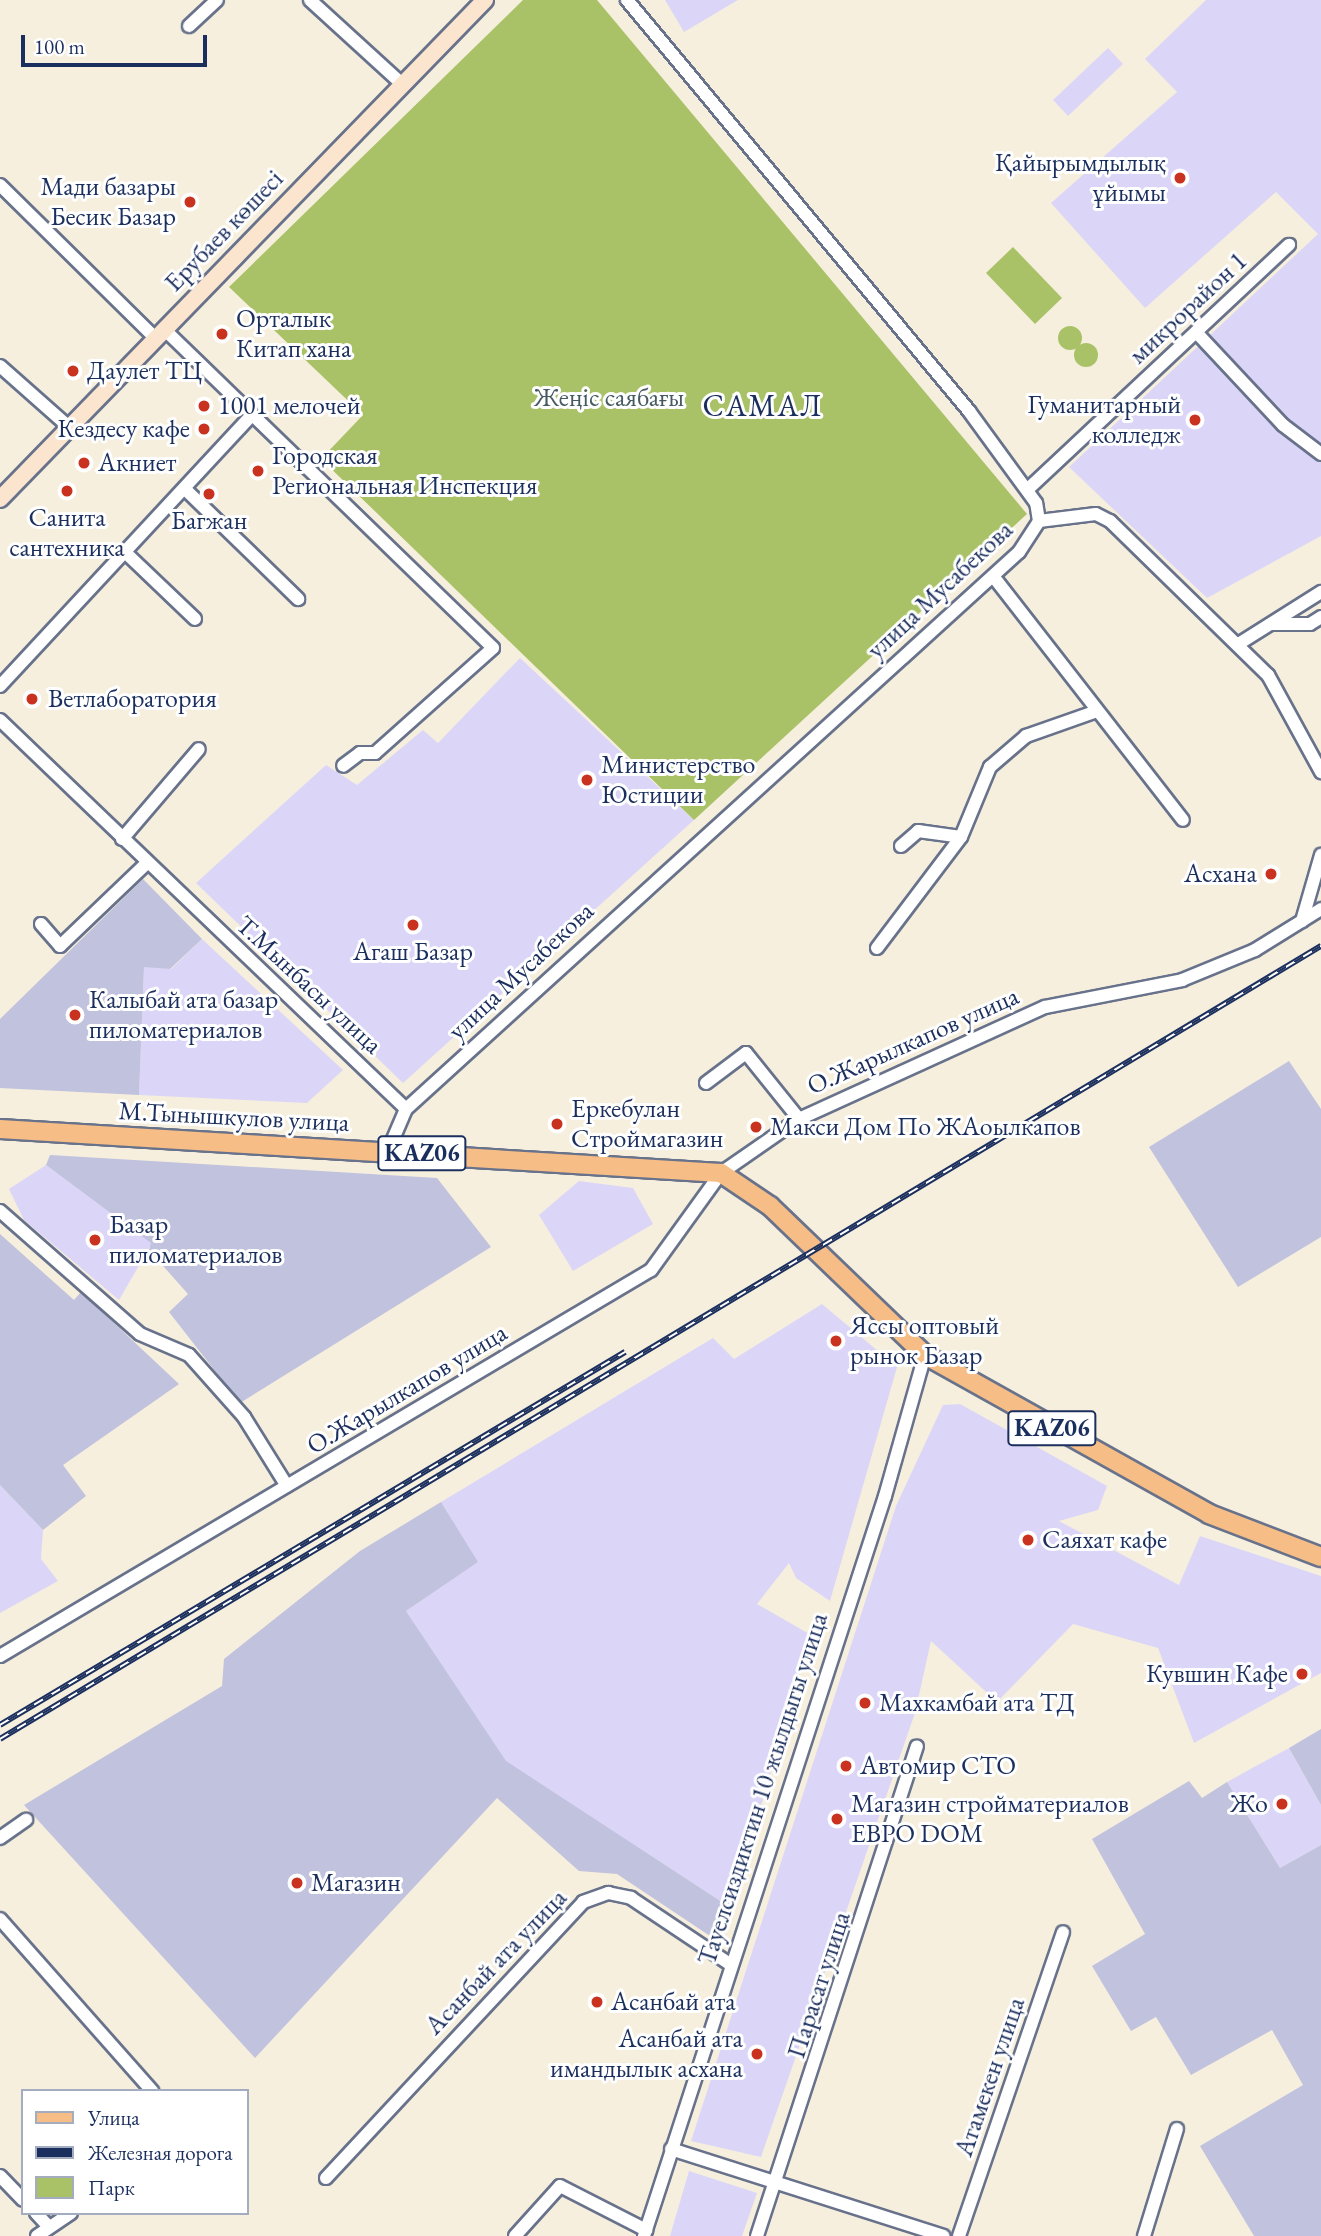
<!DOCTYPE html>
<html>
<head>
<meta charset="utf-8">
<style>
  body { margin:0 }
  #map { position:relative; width:1321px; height:2236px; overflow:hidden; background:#f6efde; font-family:"EB Garamond",serif }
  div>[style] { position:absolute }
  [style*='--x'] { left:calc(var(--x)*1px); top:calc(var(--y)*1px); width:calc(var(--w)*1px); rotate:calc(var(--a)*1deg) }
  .built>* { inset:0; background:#dbd6f7 }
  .industrial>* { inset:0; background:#c1c2dd }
  .green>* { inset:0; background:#aac267 }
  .round { border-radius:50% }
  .roads { filter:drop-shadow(2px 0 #68728b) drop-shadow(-2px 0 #68728b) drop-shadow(0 2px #68728b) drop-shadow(0 -2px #68728b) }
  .street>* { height:12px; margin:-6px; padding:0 6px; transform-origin:6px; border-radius:6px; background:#fff }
  .secondary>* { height:16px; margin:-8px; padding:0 8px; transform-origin:8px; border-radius:8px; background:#fbe5cf }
  .primary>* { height:18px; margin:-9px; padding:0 9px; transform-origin:9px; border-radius:9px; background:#f6be86 }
  .rail>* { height:6px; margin-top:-3px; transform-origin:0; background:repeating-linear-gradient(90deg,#fff 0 10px,#1b2f5e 0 20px); box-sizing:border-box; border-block:2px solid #1b2f5e }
  .dots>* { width:19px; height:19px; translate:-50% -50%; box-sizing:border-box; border:4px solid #fff; border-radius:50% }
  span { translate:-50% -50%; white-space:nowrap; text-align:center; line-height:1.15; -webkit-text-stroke:6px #fff; paint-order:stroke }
  .shield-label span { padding:2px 5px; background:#fff; border:2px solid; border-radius:5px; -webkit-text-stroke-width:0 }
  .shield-label { font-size:24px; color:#1b2f5e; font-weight:700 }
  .poi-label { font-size:26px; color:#1b2f5e }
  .right { translate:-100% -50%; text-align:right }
  .left { translate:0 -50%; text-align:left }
  .street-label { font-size:26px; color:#1b2f5e }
  .park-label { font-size:26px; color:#465b61 }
  .quarter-label { font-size:30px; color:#1b2f5e; letter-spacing:2px }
  .legend { position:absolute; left:21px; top:2089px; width:228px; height:126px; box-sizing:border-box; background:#fff; border:2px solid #a4acbf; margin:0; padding:9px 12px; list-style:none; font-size:21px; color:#1b2f5e }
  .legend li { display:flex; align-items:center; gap:14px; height:35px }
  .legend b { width:35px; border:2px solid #a4acbf }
  .scale { position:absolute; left:21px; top:35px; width:186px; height:32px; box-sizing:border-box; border:4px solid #1b2f5e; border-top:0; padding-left:9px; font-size:21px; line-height:24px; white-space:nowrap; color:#1b2f5e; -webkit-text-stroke:5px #fff; paint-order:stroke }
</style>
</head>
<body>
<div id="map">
  <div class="built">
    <i style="clip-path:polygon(665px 0,738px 0,684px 32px)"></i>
    <i style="clip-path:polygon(1206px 0,1321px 0,1321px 536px,1207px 598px,1069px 467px,1318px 234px,1276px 192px,1145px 308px,1051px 203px,1177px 92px,1145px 59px)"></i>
    <i style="clip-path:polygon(1108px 48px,1123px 64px,1068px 116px,1053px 100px)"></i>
    <i style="clip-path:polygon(520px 658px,694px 820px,403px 1083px,196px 883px,326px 765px,357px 785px,423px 730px,438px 743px)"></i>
    <i style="clip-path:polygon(202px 939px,343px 1070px,307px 1103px,139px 1095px,144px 966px,171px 969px)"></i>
    <i style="clip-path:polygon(46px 1165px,152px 1243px,119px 1300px,24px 1220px,9px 1189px)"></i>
    <i style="clip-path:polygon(579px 1181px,633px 1188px,653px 1224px,573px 1271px,539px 1215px)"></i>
    <i style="clip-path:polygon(822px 1304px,897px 1367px,830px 1601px,796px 1578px,789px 1563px,757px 1604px,811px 1635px,731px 1908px,506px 1762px,406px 1611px,477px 1562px,441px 1502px,713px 1338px,734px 1359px)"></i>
    <i style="clip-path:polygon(960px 1404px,1107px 1486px,1098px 1510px,1059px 1521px,1179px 1585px,1200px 1536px,1321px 1576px,1321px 1673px,1194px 1743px,1158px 1648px,1073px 1624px,997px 1702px,931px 1641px,915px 1713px,761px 2157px,691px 2141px,896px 1506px,943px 1405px)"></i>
    <i style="clip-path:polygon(0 1485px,43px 1530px,41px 1559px,58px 1581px,0 1613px)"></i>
    <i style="clip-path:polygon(1289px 1748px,1321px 1805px,1321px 1845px,1280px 1868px,1227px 1782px)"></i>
    <i style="clip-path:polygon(689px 2171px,757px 2193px,742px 2236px,670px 2236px)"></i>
  </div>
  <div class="industrial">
    <i style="clip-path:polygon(143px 879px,202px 939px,170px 969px,144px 967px,139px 1095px,0 1088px,0 1019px)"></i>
    <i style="clip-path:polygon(1289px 1061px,1321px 1109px,1321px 1237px,1238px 1287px,1149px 1147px)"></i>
    <i style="clip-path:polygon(50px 1155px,437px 1178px,491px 1247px,240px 1403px,169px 1312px,188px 1294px,149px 1250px,151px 1243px,46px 1165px)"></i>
    <i style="clip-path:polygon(0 1234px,74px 1300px,81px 1292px,179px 1384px,63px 1465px,86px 1496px,43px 1530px,0 1485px)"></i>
    <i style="clip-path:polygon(441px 1502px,478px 1562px,406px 1611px,506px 1761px,731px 1908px,716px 1940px,617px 1874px,579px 1871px,497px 1798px,255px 2058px,24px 1805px,222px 1686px,224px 1659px,360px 1551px)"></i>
    <i style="clip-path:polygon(1321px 1729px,1321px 1805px,1289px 1748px)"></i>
    <i style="clip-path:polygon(1189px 1781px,1202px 1798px,1227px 1782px,1280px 1868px,1321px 1845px,1321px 2236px,1254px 2236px,1200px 2146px,1303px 2085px,1272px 2030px,1191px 2075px,1156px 2017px,1131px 2031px,1092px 1966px,1145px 1934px,1092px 1839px)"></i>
  </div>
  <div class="green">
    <i style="clip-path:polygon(523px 0,597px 0,1027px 514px,694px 820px,321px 459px,363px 415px,229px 287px)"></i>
    <i style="clip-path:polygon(1013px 247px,1062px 298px,1035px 324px,986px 273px)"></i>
    <i class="round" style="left:1058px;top:326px;width:24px;height:24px"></i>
    <i class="round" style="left:1074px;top:343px;width:24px;height:24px"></i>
  </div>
  <div class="roads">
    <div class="street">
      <i style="--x:310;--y:0;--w:123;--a:42.4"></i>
      <i style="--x:189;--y:26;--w:38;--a:-43"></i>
      <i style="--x:0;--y:185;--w:218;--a:44.6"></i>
      <i style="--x:164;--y:329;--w:458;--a:44.1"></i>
      <i style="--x:493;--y:648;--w:158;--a:138.3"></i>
      <i style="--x:375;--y:753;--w:15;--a:180"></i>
      <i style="--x:360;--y:753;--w:21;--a:143"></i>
      <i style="--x:1196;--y:332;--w:127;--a:46.9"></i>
      <i style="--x:1283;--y:425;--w:48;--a:37.3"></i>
      <i style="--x:0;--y:366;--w:92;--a:41.5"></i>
      <i style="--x:185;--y:489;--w:158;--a:44.2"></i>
      <i style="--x:1027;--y:490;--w:359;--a:-43.1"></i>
      <i style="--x:1039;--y:521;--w:57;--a:-7"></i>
      <i style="--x:1096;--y:514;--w:16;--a:27"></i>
      <i style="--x:1110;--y:521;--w:221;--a:44.3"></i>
      <i style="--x:1268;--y:675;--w:111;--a:61.3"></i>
      <i style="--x:127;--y:554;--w:94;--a:43.7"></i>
      <i style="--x:993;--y:576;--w:309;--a:52.1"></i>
      <i style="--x:1271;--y:624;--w:39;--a:0"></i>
      <i style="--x:1310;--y:624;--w:13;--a:-32"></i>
      <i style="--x:1240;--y:643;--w:96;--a:-32.2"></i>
      <i style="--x:0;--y:686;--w:366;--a:-47.1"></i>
      <i style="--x:0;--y:720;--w:562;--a:43.77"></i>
      <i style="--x:406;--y:1109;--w:46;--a:113.2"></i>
      <i style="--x:122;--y:839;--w:118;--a:-49.5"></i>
      <i style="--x:901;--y:846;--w:23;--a:-41"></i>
      <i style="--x:918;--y:831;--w:43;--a:7.9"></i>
      <i style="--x:1302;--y:921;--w:69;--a:-73.9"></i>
      <i style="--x:41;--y:924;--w:29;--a:49"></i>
      <i style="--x:60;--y:946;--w:120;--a:-43.7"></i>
      <i style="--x:877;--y:948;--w:139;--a:-52.9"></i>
      <i style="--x:961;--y:837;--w:76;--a:-67.5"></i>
      <i style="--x:990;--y:767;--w:48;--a:-40.7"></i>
      <i style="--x:1026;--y:736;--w:72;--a:-19.4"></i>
      <i style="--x:706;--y:1083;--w:50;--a:-36.9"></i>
      <i style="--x:746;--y:1053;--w:85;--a:51.2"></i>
      <i style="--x:406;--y:1109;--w:828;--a:-42.26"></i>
      <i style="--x:1019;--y:552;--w:37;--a:-57"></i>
      <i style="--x:1039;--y:521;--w:18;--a:-99"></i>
      <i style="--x:1036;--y:503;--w:114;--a:-126.1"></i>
      <i style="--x:969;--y:411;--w:535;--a:-129.76"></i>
      <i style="--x:0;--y:1211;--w:186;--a:41.3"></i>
      <i style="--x:140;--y:1334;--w:53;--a:23.2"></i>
      <i style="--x:189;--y:1355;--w:83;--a:48.4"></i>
      <i style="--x:244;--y:1417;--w:81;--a:58.1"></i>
      <i style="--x:0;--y:1656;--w:757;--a:-30.67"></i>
      <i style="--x:651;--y:1270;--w:120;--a:-54.2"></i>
      <i style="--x:721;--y:1173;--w:95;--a:-34.7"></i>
      <i style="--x:799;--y:1119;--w:270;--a:-24.5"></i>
      <i style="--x:1045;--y:1007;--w:140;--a:-11.1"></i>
      <i style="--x:1182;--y:980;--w:79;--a:-22.3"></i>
      <i style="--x:1255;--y:950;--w:78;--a:-31.8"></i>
      <i style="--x:0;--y:1838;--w:32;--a:-35"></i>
      <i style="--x:0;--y:1919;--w:230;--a:48.5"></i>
      <i style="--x:671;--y:2149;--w:286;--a:17.7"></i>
      <i style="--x:0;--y:2176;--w:33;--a:46"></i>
      <i style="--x:326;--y:2178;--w:377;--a:-47"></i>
      <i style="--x:583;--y:1902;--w:27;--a:-20"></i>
      <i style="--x:608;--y:1893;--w:24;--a:12"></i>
      <i style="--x:631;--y:1898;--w:120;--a:33.8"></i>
      <i style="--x:36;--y:2213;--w:16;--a:47"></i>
      <i style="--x:37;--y:2236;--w:41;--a:-34.1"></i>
      <i style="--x:515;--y:2236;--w:67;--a:-48"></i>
      <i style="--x:560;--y:2186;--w:97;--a:27.1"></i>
      <i style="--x:644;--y:2236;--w:778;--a:-71.96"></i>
      <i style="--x:885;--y:1496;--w:147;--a:-74.2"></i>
      <i style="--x:757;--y:2236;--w:515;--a:-71.92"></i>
      <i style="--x:959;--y:2236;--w:321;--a:-71.1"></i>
      <i style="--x:1144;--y:2236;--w:112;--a:-72.9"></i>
    </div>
    <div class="secondary">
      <i style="--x:0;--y:499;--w:696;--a:-45.82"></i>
    </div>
    <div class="primary">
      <i style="--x:0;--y:1129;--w:722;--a:3.49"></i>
      <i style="--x:721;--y:1173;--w:59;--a:34"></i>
      <i style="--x:770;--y:1206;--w:215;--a:43.9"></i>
      <i style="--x:925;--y:1355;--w:325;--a:29.2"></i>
      <i style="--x:1209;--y:1514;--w:120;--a:21"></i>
    </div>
  </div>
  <div class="rail">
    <i style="--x:0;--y:1725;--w:728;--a:-30.83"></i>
    <i style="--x:0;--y:1739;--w:1541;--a:-30.98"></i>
  </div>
  <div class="dots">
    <i style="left:1180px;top:178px;background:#c8321e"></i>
    <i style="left:190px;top:202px;background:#c8321e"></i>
    <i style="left:222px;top:334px;background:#c8321e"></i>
    <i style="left:73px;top:371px;background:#c8321e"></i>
    <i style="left:204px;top:406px;background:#c8321e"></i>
    <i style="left:1195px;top:420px;background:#c8321e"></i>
    <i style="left:204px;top:429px;background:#c8321e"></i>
    <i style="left:84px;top:463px;background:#c8321e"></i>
    <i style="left:258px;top:471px;background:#c8321e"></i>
    <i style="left:67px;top:491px;background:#c8321e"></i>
    <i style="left:209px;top:494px;background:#c8321e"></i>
    <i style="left:32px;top:699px;background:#c8321e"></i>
    <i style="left:587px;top:780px;background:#c8321e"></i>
    <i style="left:1271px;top:874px;background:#c8321e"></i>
    <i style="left:413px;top:925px;background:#c8321e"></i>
    <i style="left:75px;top:1015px;background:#c8321e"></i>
    <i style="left:557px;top:1124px;background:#c8321e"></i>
    <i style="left:756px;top:1127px;background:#c8321e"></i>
    <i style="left:95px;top:1240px;background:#c8321e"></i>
    <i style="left:836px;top:1341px;background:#c8321e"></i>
    <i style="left:1028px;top:1540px;background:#c8321e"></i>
    <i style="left:1302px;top:1674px;background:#c8321e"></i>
    <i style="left:865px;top:1703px;background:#c8321e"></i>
    <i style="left:846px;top:1766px;background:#c8321e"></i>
    <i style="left:1282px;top:1804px;background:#c8321e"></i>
    <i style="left:837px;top:1819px;background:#c8321e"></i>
    <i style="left:297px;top:1883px;background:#c8321e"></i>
    <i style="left:597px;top:2002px;background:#c8321e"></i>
    <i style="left:757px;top:2054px;background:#c8321e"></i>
  </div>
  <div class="shield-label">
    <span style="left:422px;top:1153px">KАZ06</span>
    <span style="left:1052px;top:1428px">KАZ06</span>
  </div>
  <div class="poi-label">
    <span class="right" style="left:1166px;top:178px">Қайырымдылық<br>ұйымы</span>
    <span class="right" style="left:176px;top:202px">Мади базары<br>Бесик Базар</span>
    <span class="left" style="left:236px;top:334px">Орталык<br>Китап хана</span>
    <span class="left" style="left:87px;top:371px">Даулет ТЦ</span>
    <span class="right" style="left:1181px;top:420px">Гуманитарный<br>колледж</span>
    <span class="left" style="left:218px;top:406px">1001 мелочей</span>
    <span class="right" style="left:190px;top:429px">Кездесу кафе</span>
    <span class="left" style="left:272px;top:471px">Городская<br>Региональная Инспекция</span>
    <span class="left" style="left:98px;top:463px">Акниет</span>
    <span style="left:67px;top:533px">Санита<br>сантехника</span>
    <span style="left:209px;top:521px">Багжан</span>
    <span class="left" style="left:48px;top:699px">Ветлаборатория</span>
    <span class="left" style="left:601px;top:780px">Министерство<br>Юстиции</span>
    <span class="right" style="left:1257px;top:874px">Асхана</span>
    <span style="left:413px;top:952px">Агаш Базар</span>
    <span class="left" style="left:89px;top:1015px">Калыбай ата базар<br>пиломатериалов</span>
    <span class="left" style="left:571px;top:1124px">Еркебулан<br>Строймагазин</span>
    <span class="left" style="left:770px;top:1127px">Макси Дом По ЖАоылкапов</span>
    <span class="left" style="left:109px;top:1240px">Базар<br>пиломатериалов</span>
    <span class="left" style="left:850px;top:1341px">Яссы оптовый<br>рынок Базар</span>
    <span class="left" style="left:1042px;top:1540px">Саяхат кафе</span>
    <span class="right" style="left:1288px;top:1674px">Кувшин Кафе</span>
    <span class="left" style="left:879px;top:1703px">Махкамбай ата ТД</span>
    <span class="left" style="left:860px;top:1766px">Автомир СТО</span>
    <span class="left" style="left:851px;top:1819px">Магазин стройматериалов<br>ЕВРО DOM</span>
    <span class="right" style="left:1268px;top:1804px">Жо</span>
    <span class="left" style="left:311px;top:1883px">Магазин</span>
    <span class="left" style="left:611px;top:2002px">Асанбай ата</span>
    <span class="right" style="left:743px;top:2054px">Асанбай ата<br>имандылык асхана</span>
  </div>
  <div class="street-label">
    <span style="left:224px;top:231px;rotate:-46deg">Ерубаев көшесі</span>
    <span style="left:1188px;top:308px;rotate:-43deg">микрорайон 1</span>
    <span style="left:940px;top:590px;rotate:-43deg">улица Мусабекова</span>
    <span style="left:521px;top:971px;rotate:-43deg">улица Мусабекова</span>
    <span style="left:309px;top:985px;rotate:43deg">Т.Мынбасы улица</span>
    <span style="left:913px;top:1041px;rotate:-24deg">О.Жарылкапов улица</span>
    <span style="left:234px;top:1117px;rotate:3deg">М.Тынышкулов улица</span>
    <span style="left:407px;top:1389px;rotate:-31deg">О.Жарылкапов улица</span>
    <span style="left:763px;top:1789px;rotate:-72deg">Тауелсиздиктин 10 жылдыгы улица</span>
    <span style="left:496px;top:1962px;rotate:-46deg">Асанбай ата улица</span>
    <span style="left:819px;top:1985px;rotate:-72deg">Парасат улица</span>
    <span style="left:990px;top:2077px;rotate:-71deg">Атамекен улица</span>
  </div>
  <div class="park-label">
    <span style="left:609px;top:398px">Жеңіс саябағы</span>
  </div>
  <div class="quarter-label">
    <span style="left:763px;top:406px">САМАЛ</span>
  </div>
  <ul class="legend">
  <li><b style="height:9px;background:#f6be86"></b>Улица</li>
  <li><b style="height:9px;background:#1b2f5e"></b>Железная дорога</li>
  <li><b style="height:19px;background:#aac267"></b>Парк</li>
  </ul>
  <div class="scale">100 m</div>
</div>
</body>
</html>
